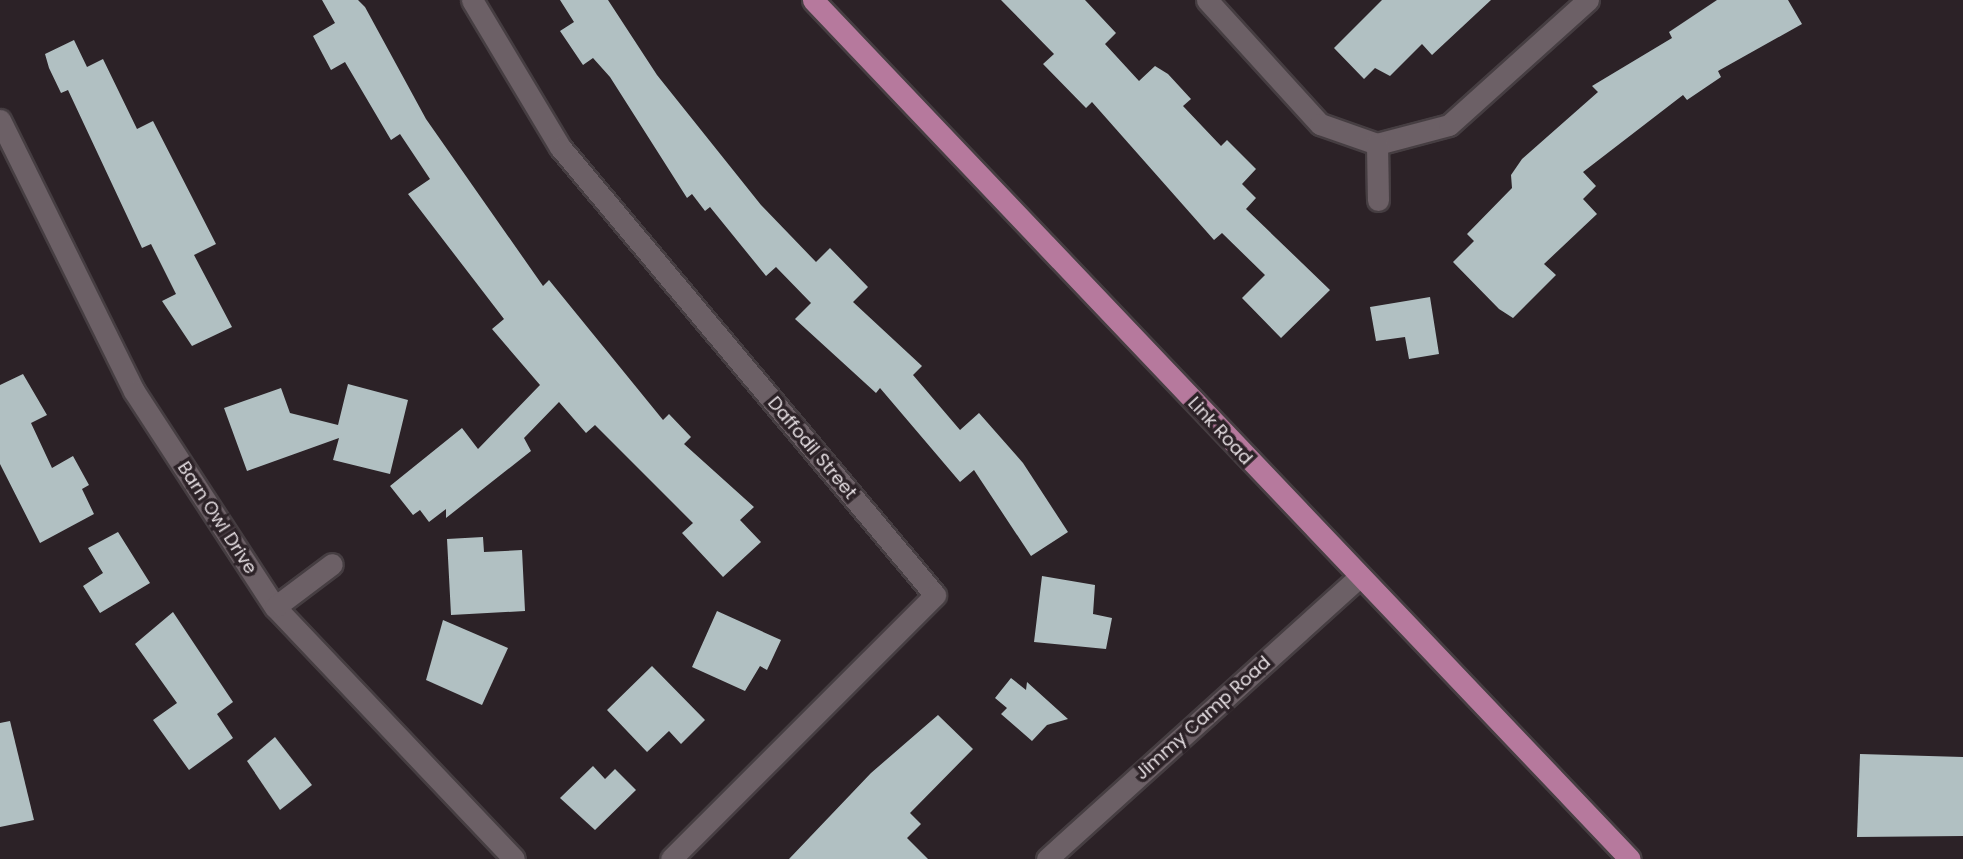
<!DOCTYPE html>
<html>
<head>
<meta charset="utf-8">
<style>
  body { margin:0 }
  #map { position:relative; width:1963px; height:859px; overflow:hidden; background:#2c2227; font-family:Poppins,sans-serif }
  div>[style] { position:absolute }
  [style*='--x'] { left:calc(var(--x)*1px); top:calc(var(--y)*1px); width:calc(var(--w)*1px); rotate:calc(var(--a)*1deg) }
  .building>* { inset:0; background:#b1c0c2 }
  .roads { filter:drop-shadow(2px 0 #463e42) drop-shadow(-2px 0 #463e42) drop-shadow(0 2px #463e42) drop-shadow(0 -2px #463e42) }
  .minor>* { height:21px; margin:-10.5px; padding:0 10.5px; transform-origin:10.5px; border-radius:10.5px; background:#6c6066 }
  .major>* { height:21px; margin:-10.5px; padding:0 10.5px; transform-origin:10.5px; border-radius:10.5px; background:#b6799d }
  span { translate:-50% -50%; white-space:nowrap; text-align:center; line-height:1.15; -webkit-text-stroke:7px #2c2227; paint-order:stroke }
  .street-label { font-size:18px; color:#e5dee2 }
</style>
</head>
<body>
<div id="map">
  <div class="building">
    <i style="clip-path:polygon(322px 0,358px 0,365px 7px,426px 119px,543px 286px,549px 280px,663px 420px,669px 414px,691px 437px,684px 444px,754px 507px,740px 520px,761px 542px,723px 577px,682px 533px,693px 523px,595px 425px,586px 433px,559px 402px,524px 438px,531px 451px,446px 518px,446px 509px,429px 522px,420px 510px,413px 515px,390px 486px,462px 428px,478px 449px,540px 385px,492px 329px,504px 319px,408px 194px,430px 179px,400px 134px,391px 140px,345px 62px,331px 70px,313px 36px,335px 23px)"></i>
    <i style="clip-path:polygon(560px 0,608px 0,657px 75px,761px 205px,816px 262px,830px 248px,868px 287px,853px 302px,922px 366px,913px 375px,960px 430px,979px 413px,1023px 463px,1068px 532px,1031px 556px,974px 470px,960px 482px,880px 388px,876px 393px,795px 319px,811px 303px,776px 267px,766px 276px,710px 207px,705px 211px,692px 194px,687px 198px,610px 77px,593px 58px,583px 65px,560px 31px,574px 22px)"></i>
    <i style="clip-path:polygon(1001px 0,1085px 0,1116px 33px,1105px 44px,1139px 81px,1155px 66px,1168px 74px,1191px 99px,1183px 106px,1221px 146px,1227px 140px,1256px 169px,1242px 184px,1256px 198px,1246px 209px,1330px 290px,1281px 338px,1242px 298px,1265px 275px,1222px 233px,1214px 240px,1092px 102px,1086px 108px,1043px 64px,1054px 54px)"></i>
    <i style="clip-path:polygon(1382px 0,1491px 0,1432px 55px,1422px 44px,1390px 76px,1375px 68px,1364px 79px,1334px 48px)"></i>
    <i style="clip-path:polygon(1717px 0,1788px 0,1802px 24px,1718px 71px,1721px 77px,1687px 100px,1683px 95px,1583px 172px,1596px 186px,1583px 199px,1597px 214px,1544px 264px,1556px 275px,1513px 318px,1499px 309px,1453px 262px,1474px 241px,1467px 234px,1512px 188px,1511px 175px,1522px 159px,1598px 92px,1592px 86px,1672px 38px,1669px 32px)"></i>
    <i style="clip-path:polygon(74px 40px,87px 67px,103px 59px,137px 129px,153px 121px,216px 244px,194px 255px,232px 327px,192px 346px,162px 301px,176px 294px,151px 244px,142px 248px,68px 90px,61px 93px,49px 68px,45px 54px)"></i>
    <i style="clip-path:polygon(1430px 297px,1439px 354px,1409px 359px,1405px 337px,1376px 341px,1370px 307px)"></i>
    <i style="clip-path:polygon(23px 374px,47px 415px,31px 423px,52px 468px,73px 456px,89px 485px,82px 489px,94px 514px,40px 543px,0 464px,0 385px)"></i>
    <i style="clip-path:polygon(348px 384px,408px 400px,390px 474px,333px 460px,339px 438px,247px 471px,224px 408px,281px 388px,290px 413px,338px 425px)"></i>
    <i style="clip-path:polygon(118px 532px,150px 583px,100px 613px,83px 586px,103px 573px,88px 548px)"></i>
    <i style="clip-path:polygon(483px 537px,484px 552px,522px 550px,525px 611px,451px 615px,447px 539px)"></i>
    <i style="clip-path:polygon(1042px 576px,1095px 585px,1093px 614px,1112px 618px,1106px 649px,1034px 642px)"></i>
    <i style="clip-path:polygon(717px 611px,781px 640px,767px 670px,760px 666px,745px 691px,692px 667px)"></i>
    <i style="clip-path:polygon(173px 612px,233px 702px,217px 714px,233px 738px,189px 770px,153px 720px,177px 703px,135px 644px)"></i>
    <i style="clip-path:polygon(443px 620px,508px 648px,482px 705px,426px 680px)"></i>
    <i style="clip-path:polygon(652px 666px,705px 720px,681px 744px,669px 731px,647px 752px,607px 710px)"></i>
    <i style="clip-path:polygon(1011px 678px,1026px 690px,1027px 682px,1068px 719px,1047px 725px,1032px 741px,1001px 714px,1007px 708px,995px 698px)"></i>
    <i style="clip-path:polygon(938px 715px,973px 749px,910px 813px,921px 824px,907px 838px,928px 859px,789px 859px,871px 773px)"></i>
    <i style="clip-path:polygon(10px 721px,34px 820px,0 827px,0 723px)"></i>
    <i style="clip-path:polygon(275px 737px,312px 785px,280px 810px,247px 761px)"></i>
    <i style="clip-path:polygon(1860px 754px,1963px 757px,1963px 836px,1857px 837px)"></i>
    <i style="clip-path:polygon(593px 766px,605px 779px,615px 769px,636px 790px,595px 830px,560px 798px)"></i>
  </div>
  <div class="roads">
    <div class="minor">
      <i style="--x:472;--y:0;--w:171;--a:59.1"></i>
      <i style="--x:560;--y:147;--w:584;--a:50.07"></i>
      <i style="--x:935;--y:595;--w:373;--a:135"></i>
      <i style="--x:1207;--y:0;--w:168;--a:47.7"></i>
      <i style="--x:1320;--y:124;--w:60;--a:19.3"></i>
      <i style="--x:1377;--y:144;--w:74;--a:-14.8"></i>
      <i style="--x:1449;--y:125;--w:187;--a:-42"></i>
      <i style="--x:0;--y:120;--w:302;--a:63.7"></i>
      <i style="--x:134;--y:391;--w:258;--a:56.9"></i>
      <i style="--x:275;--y:607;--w:347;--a:46.5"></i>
      <i style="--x:1377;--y:144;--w:56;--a:89"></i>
      <i style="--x:275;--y:607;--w:71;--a:-37"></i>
      <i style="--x:1047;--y:859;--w:421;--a:-42.1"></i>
    </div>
    <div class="major">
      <i style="--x:813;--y:0;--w:1185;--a:46.44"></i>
    </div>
  </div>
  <div class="street-label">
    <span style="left:1220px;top:431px;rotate:47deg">Link Road</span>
    <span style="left:812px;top:448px;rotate:50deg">Daffodil Street</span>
    <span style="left:217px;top:518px;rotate:57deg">Barn Owl Drive</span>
    <span style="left:1203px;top:718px;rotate:-42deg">Jimmy Camp Road</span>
  </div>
</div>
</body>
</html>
